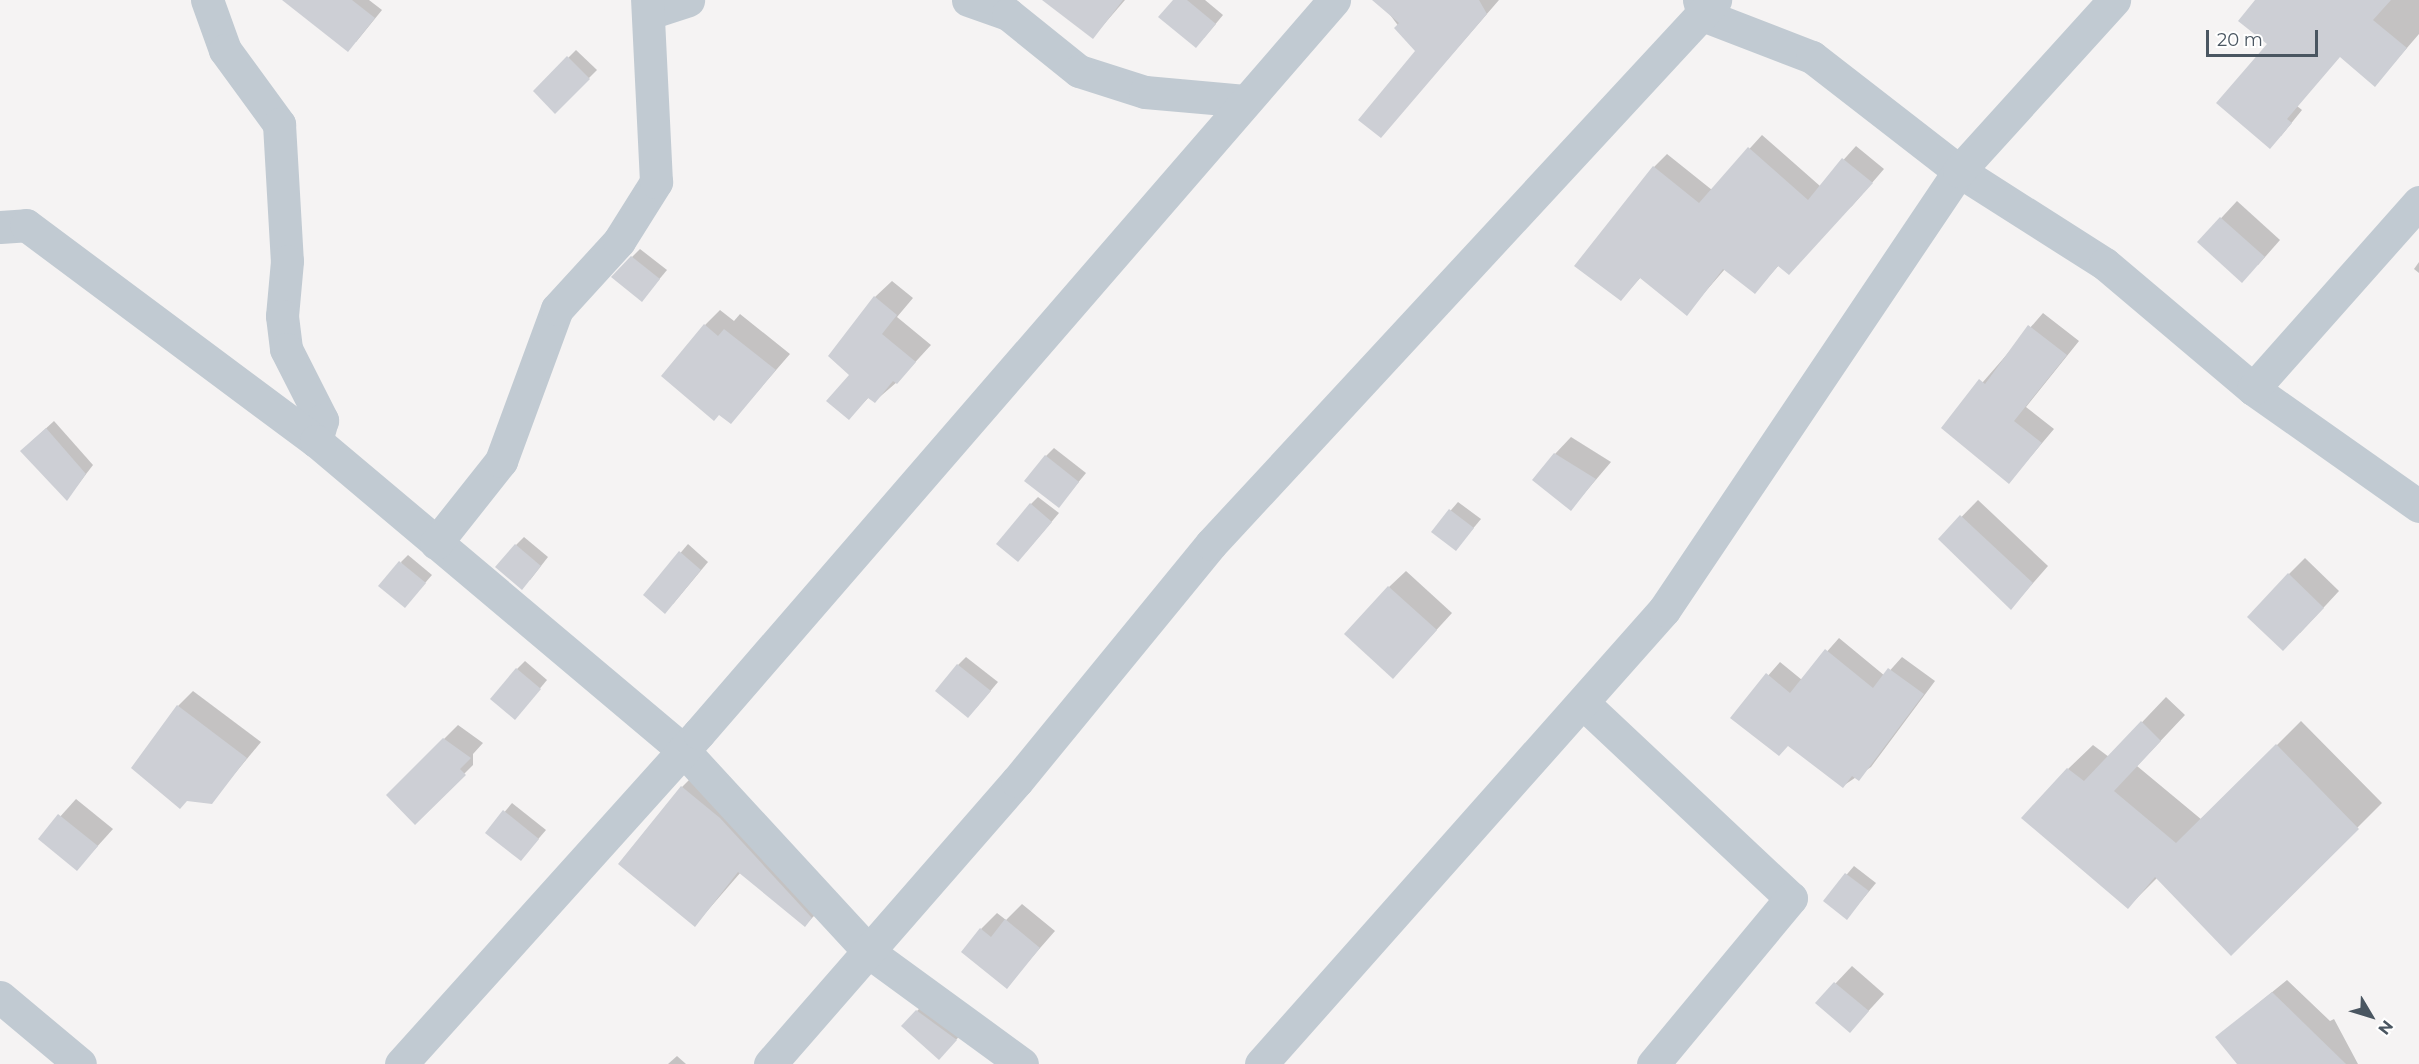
<!DOCTYPE html>
<html>
<head>
<meta charset="utf-8">
<style>
  body { margin:0 }
  #map { position:relative; width:2419px; height:1064px; overflow:hidden; background:#f5f3f3; font-family:Montserrat,sans-serif }
  div>[style] { position:absolute }
  [style*='--x'] { left:calc(var(--x)*1px); top:calc(var(--y)*1px); width:calc(var(--w)*1px); rotate:calc(var(--a)*1deg) }
  .shadow>* { inset:0; background:#0003 }
  .building>* { inset:0; background:#cdcfd5 }
  .minor>* { height:33px; margin:-16.5px; padding:0 16.5px; transform-origin:16.5px; border-radius:16.5px; background:#c1cad2 }
  span { translate:-50% -50%; white-space:nowrap; text-align:center; line-height:1.15; -webkit-text-stroke:6px #fff; paint-order:stroke }
  .north { position:absolute; left:2341px; top:986px; width:60px; height:60px; -webkit-text-stroke:4px #fff; paint-order:stroke; rotate:128deg; font-size:16px; font-weight:700; line-height:24px; text-align:center; color:#4a5661 }
  .north::after { content:''; display:block; margin:auto; width:21px; height:27px; background:#4a5661; clip-path:polygon(50% 0,100% 100%,50% 72%,0 100%) }
  .scale { position:absolute; left:2206px; top:30px; width:112px; height:27px; box-sizing:border-box; border:3px solid #4a5661; border-top:0; padding-left:8px; font-size:18px; line-height:21px; white-space:nowrap; color:#4a5661; -webkit-text-stroke:4px #fff; paint-order:stroke }
</style>
</head>
<body>
<div id="map">
  <div class="shadow">
    <i style="clip-path:polygon(299px 0,369px 0,382px 10px,356px 42px)"></i>
    <i style="clip-path:polygon(1065px 0,1125px 0,1093px 37px)"></i>
    <i style="clip-path:polygon(1175px 0,1205px 0,1223px 15px,1204px 38px)"></i>
    <i style="clip-path:polygon(1379px 0,1499px 0,1381px 136px,1417px 51px)"></i>
    <i style="clip-path:polygon(2257px 0,2419px 0,2419px 34px,2375px 85px,2340px 56px,2297px 106px,2302px 110px,2281px 136px,2269px 44px)"></i>
    <i style="clip-path:polygon(576px 50px,597px 70px,555px 112px,535px 91px)"></i>
    <i style="clip-path:polygon(1762px 135px,1820px 186px,1856px 146px,1884px 169px,1852px 206px,1779px 265px,1755px 292px,1725px 269px,1686px 314px,1641px 277px,1621px 299px,1654px 167px,1667px 154px,1712px 190px)"></i>
    <i style="clip-path:polygon(2237px 201px,2280px 240px,2258px 265px,2199px 242px)"></i>
    <i style="clip-path:polygon(640px 249px,667px 270px,642px 300px,632px 257px)"></i>
    <i style="clip-path:polygon(2419px 262px,2419px 273px,2414px 269px)"></i>
    <i style="clip-path:polygon(892px 281px,913px 298px,897px 317px,931px 345px,897px 382px,875px 401px,869px 397px,849px 418px,851px 375px,875px 297px)"></i>
    <i style="clip-path:polygon(720px 310px,734px 321px,740px 314px,790px 354px,731px 422px,705px 325px)"></i>
    <i style="clip-path:polygon(2043px 313px,2079px 341px,2026px 407px,2054px 429px,2009px 482px,1943px 428px)"></i>
    <i style="clip-path:polygon(54px 421px,93px 465px,67px 499px,30px 443px)"></i>
    <i style="clip-path:polygon(1571px 437px,1611px 462px,1571px 509px,1555px 454px)"></i>
    <i style="clip-path:polygon(1054px 448px,1086px 473px,1059px 506px,1046px 456px)"></i>
    <i style="clip-path:polygon(1038px 497px,1059px 513px,1026px 552px,1031px 504px)"></i>
    <i style="clip-path:polygon(1978px 500px,2048px 566px,2011px 608px,1940px 539px)"></i>
    <i style="clip-path:polygon(1458px 502px,1481px 519px,1456px 549px,1433px 531px)"></i>
    <i style="clip-path:polygon(524px 537px,548px 557px,530px 580px,516px 545px)"></i>
    <i style="clip-path:polygon(688px 544px,708px 562px,673px 604px,645px 595px)"></i>
    <i style="clip-path:polygon(408px 555px,432px 575px,412px 598px,401px 562px)"></i>
    <i style="clip-path:polygon(2305px 558px,2339px 591px,2300px 633px,2289px 574px)"></i>
    <i style="clip-path:polygon(1406px 571px,1452px 613px,1409px 660px,1389px 587px)"></i>
    <i style="clip-path:polygon(1839px 638px,1885px 676px,1902px 657px,1935px 681px,1871px 767px,1843px 786px,1789px 745px,1732px 717px,1780px 662px,1802px 680px)"></i>
    <i style="clip-path:polygon(966px 657px,998px 682px,976px 708px,958px 665px)"></i>
    <i style="clip-path:polygon(525px 661px,547px 680px,522px 710px,517px 669px)"></i>
    <i style="clip-path:polygon(193px 691px,261px 742px,211px 802px,178px 706px)"></i>
    <i style="clip-path:polygon(2166px 697px,2185px 715px,2137px 766px,2202px 820px,2301px 721px,2382px 803px,2231px 954px,2157px 878px,2128px 907px,2068px 769px,2093px 745px,2109px 757px)"></i>
    <i style="clip-path:polygon(458px 725px,483px 743px,473px 754px,473px 765px,415px 823px,388px 795px)"></i>
    <i style="clip-path:polygon(702px 767px,826px 904px,805px 925px,741px 872px,695px 925px,682px 787px)"></i>
    <i style="clip-path:polygon(76px 799px,113px 829px,77px 869px,40px 839px)"></i>
    <i style="clip-path:polygon(512px 803px,546px 830px,528px 851px,487px 833px)"></i>
    <i style="clip-path:polygon(1854px 866px,1876px 883px,1847px 918px,1825px 900px)"></i>
    <i style="clip-path:polygon(1022px 904px,1055px 931px,1006px 987px,981px 929px,997px 913px,1006px 920px)"></i>
    <i style="clip-path:polygon(1852px 966px,1884px 994px,1850px 1031px,1817px 1003px)"></i>
    <i style="clip-path:polygon(2287px 980px,2330px 1021px,2334px 1019px,2358px 1064px,2260px 1064px,2217px 1037px)"></i>
    <i style="clip-path:polygon(925px 1003px,964px 1031px,947px 1050px,917px 1011px)"></i>
    <i style="clip-path:polygon(677px 1056px,686px 1064px,668px 1064px)"></i>
  </div>
  <div class="building">
    <i style="clip-path:polygon(282px 0,352px 0,375px 18px,348px 52px)"></i>
    <i style="clip-path:polygon(1042px 0,1123px 0,1093px 39px)"></i>
    <i style="clip-path:polygon(1173px 0,1187px 0,1216px 24px,1196px 48px,1158px 17px)"></i>
    <i style="clip-path:polygon(1372px 0,1479px 0,1487px 14px,1381px 138px,1358px 120px,1415px 51px,1394px 28px,1399px 23px)"></i>
    <i style="clip-path:polygon(2255px 0,2391px 0,2373px 20px,2407px 48px,2375px 87px,2340px 57px,2287px 119px,2292px 123px,2270px 149px,2216px 103px,2267px 44px,2238px 21px)"></i>
    <i style="clip-path:polygon(567px 56px,590px 79px,555px 114px,533px 91px)"></i>
    <i style="clip-path:polygon(1748px 147px,1808px 200px,1842px 158px,1873px 183px,1789px 275px,1778px 266px,1755px 294px,1723px 269px,1687px 316px,1640px 278px,1621px 301px,1574px 266px,1653px 166px,1699px 203px)"></i>
    <i style="clip-path:polygon(2220px 217px,2265px 257px,2242px 283px,2197px 242px)"></i>
    <i style="clip-path:polygon(631px 256px,660px 279px,642px 302px,611px 277px)"></i>
    <i style="clip-path:polygon(874px 296px,897px 315px,882px 334px,916px 362px,897px 384px,893px 381px,875px 403px,868px 398px,849px 420px,826px 401px,849px 375px,828px 356px)"></i>
    <i style="clip-path:polygon(704px 324px,718px 336px,724px 329px,776px 370px,731px 424px,719px 415px,714px 421px,661px 376px)"></i>
    <i style="clip-path:polygon(2028px 325px,2067px 355px,2014px 421px,2042px 443px,2009px 484px,1941px 428px,1979px 379px,1985px 384px)"></i>
    <i style="clip-path:polygon(46px 428px,86px 474px,67px 501px,20px 451px)"></i>
    <i style="clip-path:polygon(1554px 453px,1596px 479px,1571px 511px,1532px 480px)"></i>
    <i style="clip-path:polygon(1045px 455px,1079px 482px,1059px 508px,1024px 481px)"></i>
    <i style="clip-path:polygon(1030px 503px,1052px 522px,1018px 562px,996px 544px)"></i>
    <i style="clip-path:polygon(1449px 509px,1474px 528px,1456px 551px,1431px 532px)"></i>
    <i style="clip-path:polygon(1960px 515px,2033px 583px,2011px 610px,1938px 539px)"></i>
    <i style="clip-path:polygon(515px 544px,541px 566px,522px 590px,495px 567px)"></i>
    <i style="clip-path:polygon(679px 551px,701px 570px,665px 614px,643px 595px)"></i>
    <i style="clip-path:polygon(399px 561px,426px 583px,405px 608px,378px 586px)"></i>
    <i style="clip-path:polygon(2288px 573px,2324px 608px,2283px 651px,2247px 617px)"></i>
    <i style="clip-path:polygon(1388px 586px,1437px 630px,1393px 679px,1344px 634px)"></i>
    <i style="clip-path:polygon(1825px 649px,1873px 688px,1888px 668px,1924px 694px,1859px 781px,1852px 776px,1843px 788px,1788px 746px,1779px 756px,1730px 718px,1766px 673px,1790px 693px)"></i>
    <i style="clip-path:polygon(957px 664px,991px 691px,968px 718px,935px 691px)"></i>
    <i style="clip-path:polygon(516px 668px,541px 689px,515px 720px,490px 699px)"></i>
    <i style="clip-path:polygon(177px 705px,247px 758px,212px 804px,187px 801px,180px 809px,131px 768px)"></i>
    <i style="clip-path:polygon(2141px 721px,2161px 741px,2114px 791px,2176px 843px,2276px 744px,2359px 829px,2231px 956px,2155px 877px,2128px 909px,2021px 818px,2067px 768px,2084px 781px)"></i>
    <i style="clip-path:polygon(443px 738px,471px 758px,460px 769px,466px 775px,415px 825px,386px 795px)"></i>
    <i style="clip-path:polygon(681px 786px,720px 818px,812px 918px,805px 927px,738px 872px,695px 927px,618px 864px)"></i>
    <i style="clip-path:polygon(503px 810px,539px 839px,521px 861px,485px 833px)"></i>
    <i style="clip-path:polygon(58px 814px,98px 846px,77px 871px,38px 839px)"></i>
    <i style="clip-path:polygon(1845px 873px,1869px 891px,1847px 920px,1823px 901px)"></i>
    <i style="clip-path:polygon(1005px 919px,1040px 948px,1007px 989px,961px 952px,980px 928px,991px 937px)"></i>
    <i style="clip-path:polygon(1834px 982px,1869px 1011px,1850px 1033px,1815px 1003px)"></i>
    <i style="clip-path:polygon(2272px 992px,2346px 1064px,2237px 1064px,2215px 1037px)"></i>
    <i style="clip-path:polygon(916px 1010px,957px 1040px,939px 1060px,901px 1026px)"></i>
  </div>
  <div class="minor">
    <i style="--x:207;--y:0;--w:53;--a:70.2"></i>
    <i style="--x:225;--y:50;--w:92;--a:53.9"></i>
    <i style="--x:279;--y:124;--w:137;--a:86.7"></i>
    <i style="--x:287;--y:261;--w:55;--a:95.2"></i>
    <i style="--x:282;--y:316;--w:33;--a:83"></i>
    <i style="--x:286;--y:349;--w:80;--a:63.1"></i>
    <i style="--x:322;--y:420;--w:22;--a:106"></i>
    <i style="--x:968;--y:0;--w:42;--a:19.3"></i>
    <i style="--x:1008;--y:14;--w:91;--a:38.8"></i>
    <i style="--x:1079;--y:71;--w:69;--a:17.7"></i>
    <i style="--x:1145;--y:92;--w:100;--a:5.1"></i>
    <i style="--x:1699;--y:0;--w:16;--a:75"></i>
    <i style="--x:1703;--y:15;--w:117;--a:21.1"></i>
    <i style="--x:1812;--y:57;--w:186;--a:37.8"></i>
    <i style="--x:1959;--y:171;--w:173;--a:32.5"></i>
    <i style="--x:2105;--y:264;--w:194;--a:40.2"></i>
    <i style="--x:2253;--y:389;--w:203;--a:35.2"></i>
    <i style="--x:652;--y:12;--w:38;--a:-18"></i>
    <i style="--x:0;--y:227;--w:26;--a:-4"></i>
    <i style="--x:26;--y:225;--w:362;--a:36.7"></i>
    <i style="--x:316;--y:441;--w:480;--a:40.1"></i>
    <i style="--x:683;--y:750;--w:276;--a:47.3"></i>
    <i style="--x:870;--y:953;--w:188;--a:36.1"></i>
    <i style="--x:2253;--y:389;--w:250;--a:-48.4"></i>
    <i style="--x:436;--y:543;--w:105;--a:-51.6"></i>
    <i style="--x:501;--y:461;--w:162;--a:-69.8"></i>
    <i style="--x:557;--y:309;--w:92;--a:-47.6"></i>
    <i style="--x:619;--y:241;--w:70;--a:-57.9"></i>
    <i style="--x:656;--y:182;--w:182;--a:-92.8"></i>
    <i style="--x:1583;--y:703;--w:285;--a:43.2"></i>
    <i style="--x:1791;--y:898;--w:216;--a:129.7"></i>
    <i style="--x:0;--y:997;--w:104;--a:39.9"></i>
    <i style="--x:401;--y:1064;--w:445;--a:-48"></i>
    <i style="--x:699;--y:733;--w:970;--a:-49.1"></i>
    <i style="--x:770;--y:1064;--w:376;--a:-48.9"></i>
    <i style="--x:1017;--y:781;--w:306;--a:-50.7"></i>
    <i style="--x:1211;--y:544;--w:742;--a:-47.19"></i>
    <i style="--x:1261;--y:1064;--w:607;--a:-48.41"></i>
    <i style="--x:1664;--y:610;--w:529;--a:-56.1"></i>
    <i style="--x:1959;--y:171;--w:231;--a:-47.8"></i>
  </div>
  <div class="north">N</div>
  <div class="scale">20 m</div>
</div>
</body>
</html>
